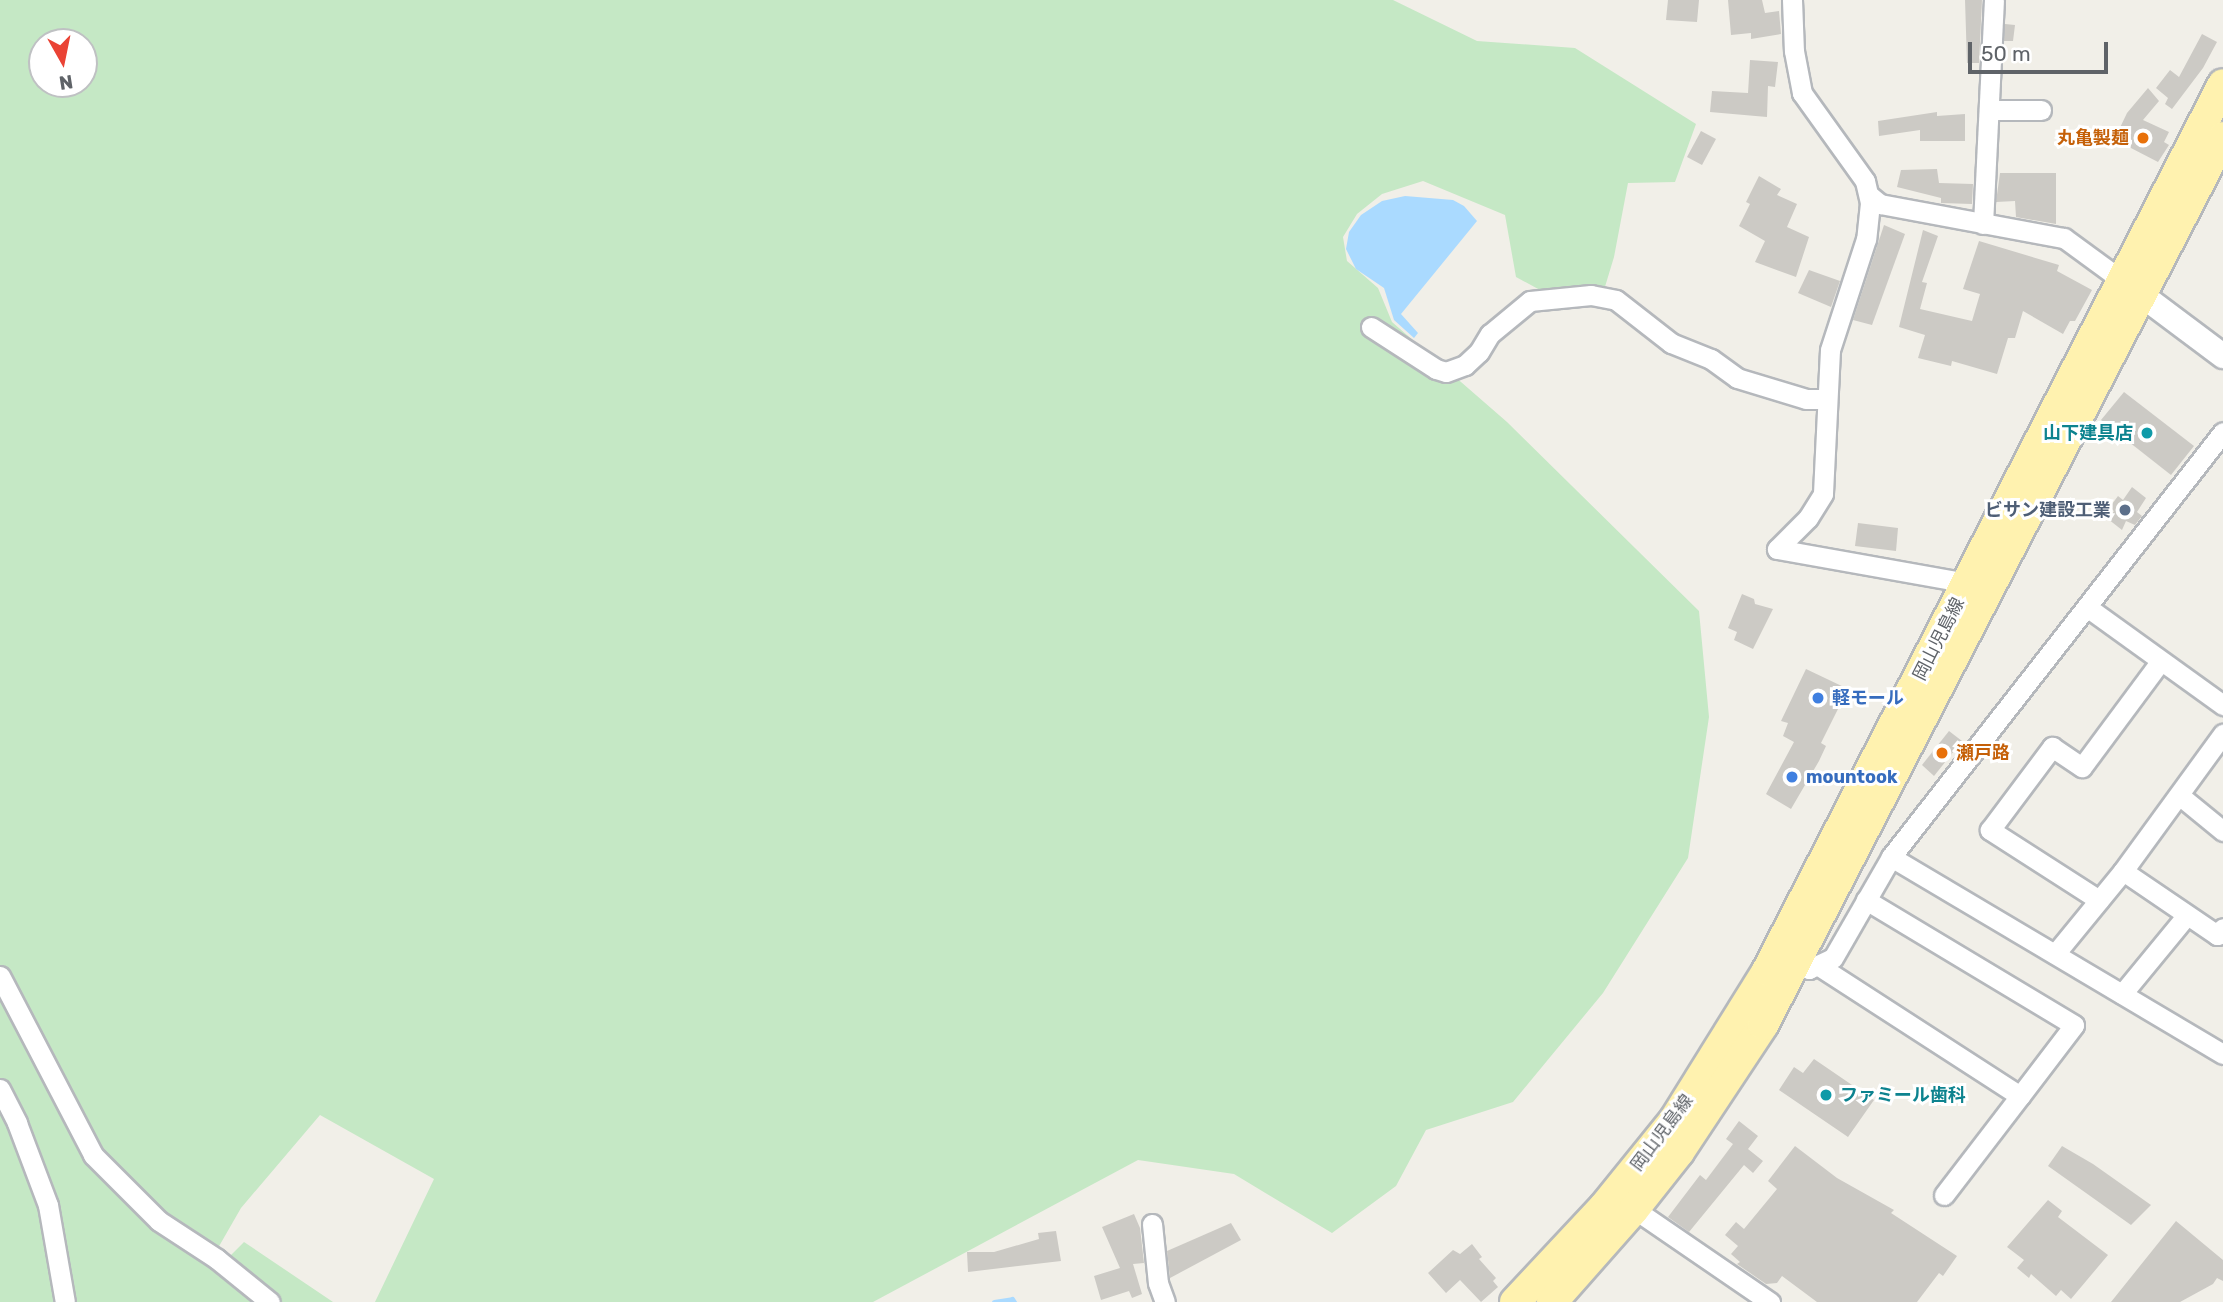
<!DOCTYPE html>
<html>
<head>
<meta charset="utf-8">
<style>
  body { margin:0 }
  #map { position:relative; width:2223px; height:1302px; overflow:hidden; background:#f1efe8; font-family:Rubik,"Noto Sans JP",sans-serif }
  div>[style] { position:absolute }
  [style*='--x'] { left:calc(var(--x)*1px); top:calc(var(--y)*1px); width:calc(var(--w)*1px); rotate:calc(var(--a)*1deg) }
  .green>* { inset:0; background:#c5e8c5 }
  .water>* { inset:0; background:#aadaff }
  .stream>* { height:5px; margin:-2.5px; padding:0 2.5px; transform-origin:2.5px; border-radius:2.5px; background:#aadaff }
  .building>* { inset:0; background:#cccac5 }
  .roads { filter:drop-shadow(2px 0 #b5b8bc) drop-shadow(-2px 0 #b5b8bc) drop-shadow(0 2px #b5b8bc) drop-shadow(0 -2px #b5b8bc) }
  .minor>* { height:19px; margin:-9.5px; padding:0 9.5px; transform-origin:9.5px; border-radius:9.5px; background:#fff }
  .tertiary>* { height:24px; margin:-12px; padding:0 12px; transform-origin:12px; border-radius:12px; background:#fff }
  .primary>* { height:30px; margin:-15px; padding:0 15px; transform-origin:15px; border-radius:15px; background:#fff2af }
  .dots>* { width:19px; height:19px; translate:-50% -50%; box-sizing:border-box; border:4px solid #fff; border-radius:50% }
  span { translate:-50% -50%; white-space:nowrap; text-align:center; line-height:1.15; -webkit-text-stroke:6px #fff; paint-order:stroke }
  .food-label { font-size:18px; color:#c56008; font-weight:700 }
  .right { translate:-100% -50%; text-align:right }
  .left { translate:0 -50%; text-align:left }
  .culture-label { font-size:18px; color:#0d838f; font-weight:700 }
  .service-label { font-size:18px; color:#4e5e75; font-weight:700 }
  .street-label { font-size:18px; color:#5f6368 }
  .shop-label { font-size:18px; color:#366cbe; font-weight:700 }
  .north { position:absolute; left:28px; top:28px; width:70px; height:70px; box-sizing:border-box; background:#fff; border:2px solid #bfc1c3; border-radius:50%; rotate:171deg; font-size:19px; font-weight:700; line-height:28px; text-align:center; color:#5f6368 }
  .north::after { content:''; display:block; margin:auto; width:24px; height:32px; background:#ea4335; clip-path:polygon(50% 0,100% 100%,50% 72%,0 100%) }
  .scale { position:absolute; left:1968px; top:42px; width:140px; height:32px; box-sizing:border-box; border:4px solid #5f6368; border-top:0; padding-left:9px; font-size:21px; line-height:24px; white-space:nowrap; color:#5f6368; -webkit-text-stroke:5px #fff; paint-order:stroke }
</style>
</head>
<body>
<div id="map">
  <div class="green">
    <i style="clip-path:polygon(evenodd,0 0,1393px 0,1477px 41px,1575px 48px,1696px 124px,1675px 182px,1628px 183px,1614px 257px,1604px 290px,1540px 290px,1516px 277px,1505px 215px,1423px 181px,1382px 194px,1357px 214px,1343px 237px,1347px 261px,1378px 288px,1392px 322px,1507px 422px,1699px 611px,1709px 717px,1688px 858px,1603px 993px,1513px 1102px,1426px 1130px,1396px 1186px,1332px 1233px,1234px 1174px,1138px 1160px,873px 1302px,375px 1302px,434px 1179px,320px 1115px,241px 1208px,218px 1248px,229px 1257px,244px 1242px,333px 1302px,0 1302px,0 0,42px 42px,84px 42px,84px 84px,42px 84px,42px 42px)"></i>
  </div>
  <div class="water">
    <i style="clip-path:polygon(1405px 196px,1453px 200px,1464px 206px,1477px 221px,1401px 314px,1418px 333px,1414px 338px,1394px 320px,1384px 288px,1356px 269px,1346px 249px,1349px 232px,1361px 215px,1382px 201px)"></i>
  </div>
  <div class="stream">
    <i style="--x:994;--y:1302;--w:18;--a:-9"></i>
    <i style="--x:1012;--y:1299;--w:4;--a:56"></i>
  </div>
  <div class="building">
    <i style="clip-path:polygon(1668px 0,1699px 0,1697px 22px,1666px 20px)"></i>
    <i style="clip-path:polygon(1728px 0,1762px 0,1765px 13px,1779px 11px,1781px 34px,1751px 39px,1751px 33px,1731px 35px)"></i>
    <i style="clip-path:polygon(1965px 0,1982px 0,1979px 63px,1967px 63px)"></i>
    <i style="clip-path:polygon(2005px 24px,2015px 25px,2013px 41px,2004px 41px)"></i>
    <i style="clip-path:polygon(2202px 34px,2217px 42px,2203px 68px,2172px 109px,2165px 104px,2168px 98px,2156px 88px,2170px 70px,2179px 77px)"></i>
    <i style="clip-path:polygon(1750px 60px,1778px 62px,1775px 87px,1768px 86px,1767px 117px,1710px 112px,1712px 91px,1748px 93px)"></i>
    <i style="clip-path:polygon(2148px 88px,2159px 101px,2143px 120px,2169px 132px,2164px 142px,2169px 145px,2158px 162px,2129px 147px,2128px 141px,2116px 136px,2127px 113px)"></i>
    <i style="clip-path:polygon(1937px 112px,1937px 116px,1965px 114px,1965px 141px,1920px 141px,1920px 130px,1879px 136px,1878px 121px)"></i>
    <i style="clip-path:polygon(1701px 131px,1716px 139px,1702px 165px,1687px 157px)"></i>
    <i style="clip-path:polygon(1937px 169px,1939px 183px,1973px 184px,1972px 204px,1941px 203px,1941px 198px,1897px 187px,1901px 170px)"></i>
    <i style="clip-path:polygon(2000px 173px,2056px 173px,2056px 224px,2016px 217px,2015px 201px,1996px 202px)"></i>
    <i style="clip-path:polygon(1759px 176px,1781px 189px,1777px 195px,1797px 204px,1787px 227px,1809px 237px,1796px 277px,1755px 262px,1765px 241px,1739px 226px,1750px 204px,1746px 202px)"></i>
    <i style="clip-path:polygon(1884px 225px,1905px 234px,1872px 325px,1853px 320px)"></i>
    <i style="clip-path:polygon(1923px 230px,1938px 236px,1922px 282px,1927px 283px,1920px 309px,1972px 321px,1980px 294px,1963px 289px,1979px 241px,2059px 265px,2057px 271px,2092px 290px,2075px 321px,2070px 321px,2063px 334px,2023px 311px,2015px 338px,2008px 338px,1997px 374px,1952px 361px,1951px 366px,1918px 358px,1925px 335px,1899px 327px)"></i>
    <i style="clip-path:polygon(1809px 270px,1840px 281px,1831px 307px,1798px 293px)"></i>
    <i style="clip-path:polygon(2124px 392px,2194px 446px,2171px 475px,2101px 420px)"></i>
    <i style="clip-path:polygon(2132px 487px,2146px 498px,2137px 512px,2142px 516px,2135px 525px,2126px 521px,2122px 530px,2108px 519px,2114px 511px,2109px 508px,2118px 496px,2123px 500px)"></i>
    <i style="clip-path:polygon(1858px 523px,1898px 528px,1896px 551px,1855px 546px)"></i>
    <i style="clip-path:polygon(1742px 594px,1754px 599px,1755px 604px,1773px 609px,1753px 649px,1734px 640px,1737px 632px,1728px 628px)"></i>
    <i style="clip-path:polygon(1806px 669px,1848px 689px,1821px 743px,1826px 746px,1819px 761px,1791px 809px,1766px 794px,1794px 742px,1783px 736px,1788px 723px,1781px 721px)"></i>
    <i style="clip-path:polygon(1949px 731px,1962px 741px,1934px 776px,1922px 765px)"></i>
    <i style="clip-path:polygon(1814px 1059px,1874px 1100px,1848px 1137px,1779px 1090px,1794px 1067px,1803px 1073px)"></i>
    <i style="clip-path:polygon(1739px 1121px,1758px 1136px,1748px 1149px,1763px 1161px,1753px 1173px,1744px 1165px,1689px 1232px,1668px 1217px,1700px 1175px,1706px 1180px,1733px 1144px,1726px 1139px)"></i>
    <i style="clip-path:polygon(1795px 1146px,1837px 1178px,1894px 1210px,1891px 1213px,1957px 1256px,1943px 1276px,1939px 1273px,1917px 1302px,1817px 1302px,1782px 1276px,1777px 1283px,1766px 1284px,1737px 1264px,1740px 1262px,1731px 1254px,1738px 1246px,1725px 1235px,1736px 1222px,1744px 1229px,1777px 1189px,1768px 1181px)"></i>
    <i style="clip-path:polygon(2062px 1146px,2093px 1164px,2151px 1205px,2131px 1225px,2048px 1166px)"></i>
    <i style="clip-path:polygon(2048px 1200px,2062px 1211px,2058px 1217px,2108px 1255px,2071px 1299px,2061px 1290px,2056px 1296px,2031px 1274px,2029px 1278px,2017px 1268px,2024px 1260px,2007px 1247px)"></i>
    <i style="clip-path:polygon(1134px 1214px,1140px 1228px,1144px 1263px,1133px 1264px,1142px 1294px,1132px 1298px,1129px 1291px,1101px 1300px,1094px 1276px,1120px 1268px,1102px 1227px)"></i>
    <i style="clip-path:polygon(2176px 1221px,2223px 1260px,2223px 1281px,2217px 1278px,2213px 1284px,2180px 1302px,2111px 1302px)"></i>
    <i style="clip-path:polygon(1231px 1223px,1241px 1240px,1170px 1278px,1167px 1251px)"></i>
    <i style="clip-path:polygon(1056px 1231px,1061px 1261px,968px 1272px,967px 1252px,994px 1252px,1039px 1239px,1038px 1233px)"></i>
    <i style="clip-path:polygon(1472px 1244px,1482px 1257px,1479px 1259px,1496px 1278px,1493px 1281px,1498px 1287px,1481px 1302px,1460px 1280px,1446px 1293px,1428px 1273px,1453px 1250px,1460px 1254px)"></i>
  </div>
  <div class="roads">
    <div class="minor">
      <i style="--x:1792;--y:0;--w:51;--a:87.8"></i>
      <i style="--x:1794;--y:51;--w:43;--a:79.2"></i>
      <i style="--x:1802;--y:93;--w:108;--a:54.4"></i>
      <i style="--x:1865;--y:181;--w:23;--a:77"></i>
      <i style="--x:1870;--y:203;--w:36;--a:96"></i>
      <i style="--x:1866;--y:239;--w:117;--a:108"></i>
      <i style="--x:1830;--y:350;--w:144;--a:92.8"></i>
      <i style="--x:1823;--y:494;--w:28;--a:122"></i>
      <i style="--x:1808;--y:518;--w:44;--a:135"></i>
      <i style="--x:1777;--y:549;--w:194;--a:10.1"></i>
      <i style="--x:1990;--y:110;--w:51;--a:0"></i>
      <i style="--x:1870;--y:196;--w:13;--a:39"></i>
      <i style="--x:1880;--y:204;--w:187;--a:10.5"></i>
      <i style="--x:2064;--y:238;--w:83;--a:36.2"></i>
      <i style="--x:1983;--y:224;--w:224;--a:-87.2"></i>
      <i style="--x:1371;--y:327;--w:77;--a:32.9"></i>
      <i style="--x:1436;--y:369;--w:10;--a:17"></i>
      <i style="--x:1446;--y:372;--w:20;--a:-20"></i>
      <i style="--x:1465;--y:365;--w:19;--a:-43"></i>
      <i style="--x:1479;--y:352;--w:21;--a:-59"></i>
      <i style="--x:1490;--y:334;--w:52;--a:-39.5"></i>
      <i style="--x:1530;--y:301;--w:61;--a:-5.6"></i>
      <i style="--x:1591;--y:295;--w:25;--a:11"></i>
      <i style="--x:1616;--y:300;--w:70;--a:38"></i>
      <i style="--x:1671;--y:343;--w:43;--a:21.8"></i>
      <i style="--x:1711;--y:359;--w:32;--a:36"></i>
      <i style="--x:1737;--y:378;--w:72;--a:16.9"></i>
      <i style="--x:1806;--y:399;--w:20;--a:0"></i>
      <i style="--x:2087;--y:607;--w:168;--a:35.8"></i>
      <i style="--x:2179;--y:795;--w:57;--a:39.3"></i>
      <i style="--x:1891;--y:857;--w:386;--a:30.7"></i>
      <i style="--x:2123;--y:871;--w:170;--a:-53.9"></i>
      <i style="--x:2099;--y:900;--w:130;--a:-147.3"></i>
      <i style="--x:1990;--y:830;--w:104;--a:-53.2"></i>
      <i style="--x:2052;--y:747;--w:36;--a:34"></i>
      <i style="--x:2082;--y:767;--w:131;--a:-53.4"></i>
      <i style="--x:2055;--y:954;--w:107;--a:-50.7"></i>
      <i style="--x:2123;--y:871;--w:114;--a:34.2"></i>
      <i style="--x:2217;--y:935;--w:9;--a:-49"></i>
      <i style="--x:1797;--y:962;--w:14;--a:30"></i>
      <i style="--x:1809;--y:969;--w:26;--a:-25"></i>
      <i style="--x:1833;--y:958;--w:116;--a:-60.1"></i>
      <i style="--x:1891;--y:857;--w:539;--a:-52"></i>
      <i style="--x:1819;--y:966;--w:239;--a:32.9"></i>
      <i style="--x:2020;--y:1096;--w:89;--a:-52.7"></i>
      <i style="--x:2074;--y:1025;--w:243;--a:-149"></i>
      <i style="--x:0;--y:976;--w:202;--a:62.5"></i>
      <i style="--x:93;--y:1155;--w:93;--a:45"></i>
      <i style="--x:159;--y:1221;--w:69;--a:33.2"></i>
      <i style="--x:217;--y:1259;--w:68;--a:39.1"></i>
      <i style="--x:2122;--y:994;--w:102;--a:-50.6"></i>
      <i style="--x:0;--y:1089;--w:38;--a:63"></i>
      <i style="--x:17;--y:1123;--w:88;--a:69.3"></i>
      <i style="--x:48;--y:1205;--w:98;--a:80.1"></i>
      <i style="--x:1944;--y:1195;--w:125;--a:-52.5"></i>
      <i style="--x:1634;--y:1209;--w:165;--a:34.4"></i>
      <i style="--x:1152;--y:1224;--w:59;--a:84.2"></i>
      <i style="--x:1158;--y:1283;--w:20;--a:70"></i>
    </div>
    <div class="tertiary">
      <i style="--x:2143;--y:296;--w:100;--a:36.9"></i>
    </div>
    <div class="primary">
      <i style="--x:1515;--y:1302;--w:130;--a:-46.9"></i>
      <i style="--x:1604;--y:1207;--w:113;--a:-51.1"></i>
      <i style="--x:1675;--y:1119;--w:174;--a:-58.1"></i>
      <i style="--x:1767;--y:971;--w:997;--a:-62.79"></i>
      <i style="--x:1552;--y:1302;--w:124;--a:-48.6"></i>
      <i style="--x:1634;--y:1209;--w:73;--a:-51.7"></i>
      <i style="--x:1679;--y:1152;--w:152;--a:-56.5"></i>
      <i style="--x:1763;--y:1025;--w:1000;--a:-62.62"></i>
    </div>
  </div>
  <div class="dots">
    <i style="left:2143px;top:138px;background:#e8710a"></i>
    <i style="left:2147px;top:433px;background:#0f9aa8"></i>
    <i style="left:2125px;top:510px;background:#5c6f8a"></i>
    <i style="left:1818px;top:698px;background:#3f7fe0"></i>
    <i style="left:1942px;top:753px;background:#e8710a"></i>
    <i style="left:1792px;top:777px;background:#3f7fe0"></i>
    <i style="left:1826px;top:1095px;background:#0f9aa8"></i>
  </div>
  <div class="food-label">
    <span class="right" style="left:2129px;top:138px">丸亀製麺</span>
    <span class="left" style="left:1956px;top:753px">瀬戸路</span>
  </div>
  <div class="culture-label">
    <span class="right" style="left:2133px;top:433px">山下建具店</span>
    <span class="left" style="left:1840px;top:1095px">ファミール歯科</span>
  </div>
  <div class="service-label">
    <span class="right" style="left:2111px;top:510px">ビサン建設工業</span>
  </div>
  <div class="street-label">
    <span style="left:1939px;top:639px;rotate:-63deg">岡山児島線</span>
    <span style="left:1662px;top:1133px;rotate:-53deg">岡山児島線</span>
  </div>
  <div class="shop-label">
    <span class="left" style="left:1832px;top:698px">軽モール</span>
    <span class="left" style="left:1806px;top:777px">mountook</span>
  </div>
  <div class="north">N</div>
  <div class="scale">50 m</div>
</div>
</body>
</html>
